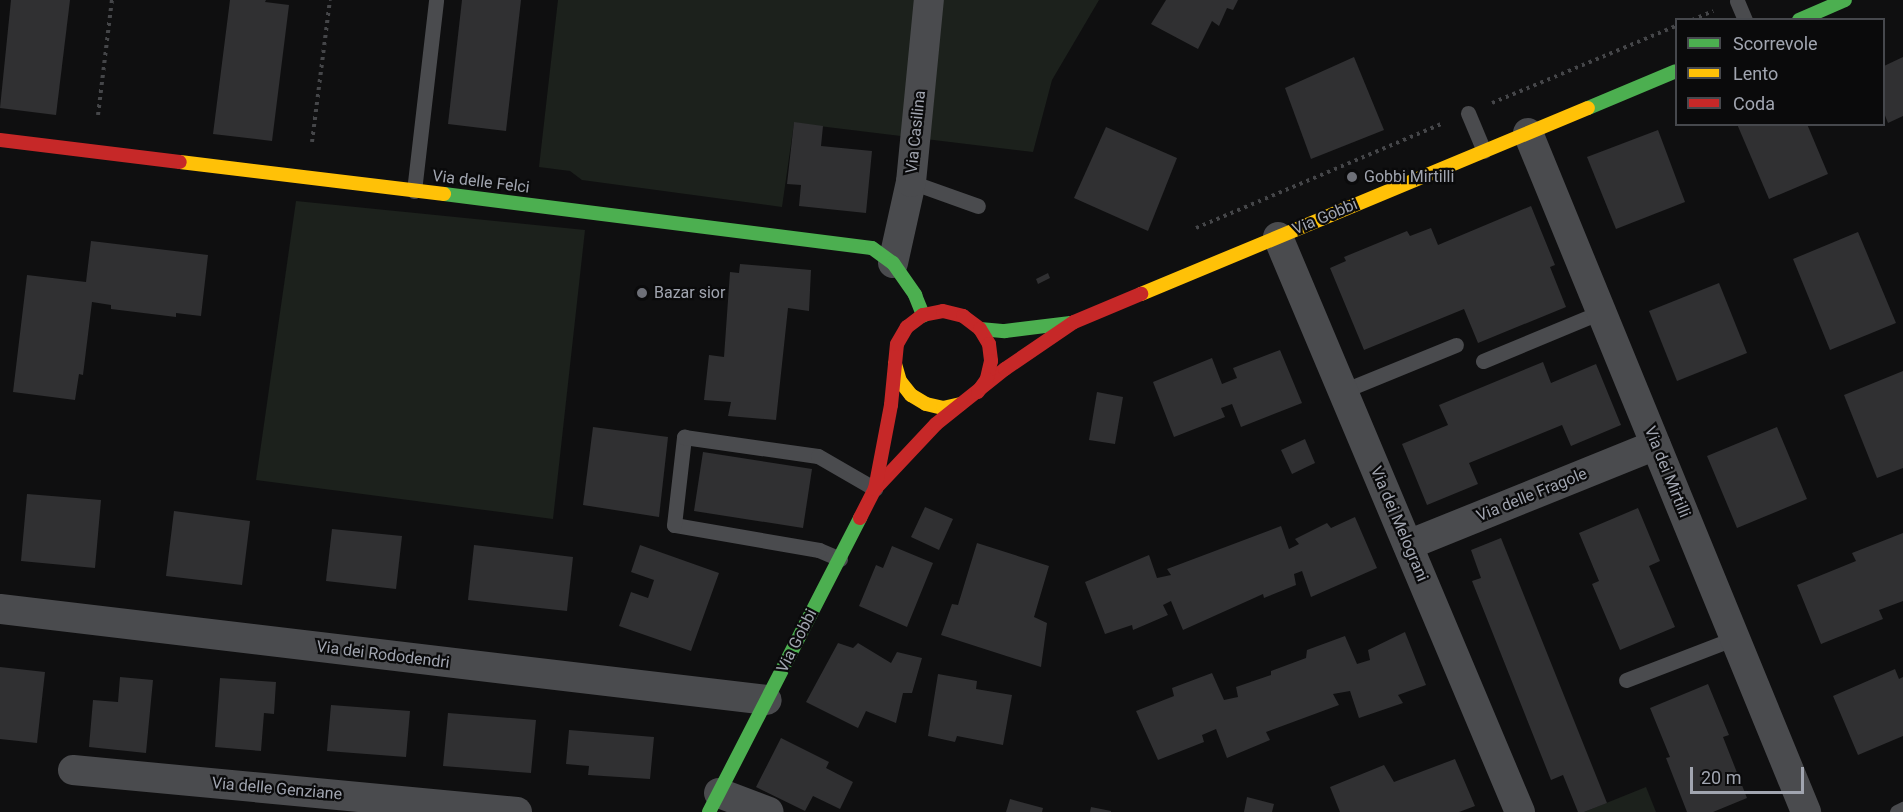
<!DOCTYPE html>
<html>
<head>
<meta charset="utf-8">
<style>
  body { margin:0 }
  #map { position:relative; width:1903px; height:812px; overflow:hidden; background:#0f0f10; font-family:Roboto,sans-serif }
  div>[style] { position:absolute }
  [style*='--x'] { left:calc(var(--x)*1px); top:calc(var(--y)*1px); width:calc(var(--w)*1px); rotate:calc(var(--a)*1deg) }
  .green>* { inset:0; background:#1c211c }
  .building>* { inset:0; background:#303032 }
  .path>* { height:4px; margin-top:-2px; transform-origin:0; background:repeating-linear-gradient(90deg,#454649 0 3px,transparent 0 7.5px) }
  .lane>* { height:15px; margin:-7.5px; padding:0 7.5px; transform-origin:7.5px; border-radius:7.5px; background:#4a4b4e }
  .street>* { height:30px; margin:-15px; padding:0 15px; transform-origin:15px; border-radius:15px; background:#4a4b4e }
  .fast>* { height:14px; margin:-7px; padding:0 7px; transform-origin:7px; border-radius:7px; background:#4caf50 }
  .slow>* { height:14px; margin:-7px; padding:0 7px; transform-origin:7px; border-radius:7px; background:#ffc107 }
  .jam>* { height:14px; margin:-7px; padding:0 7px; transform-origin:7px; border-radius:7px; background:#c62828 }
  .dots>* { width:16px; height:16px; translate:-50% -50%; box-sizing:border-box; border:3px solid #0a0a0b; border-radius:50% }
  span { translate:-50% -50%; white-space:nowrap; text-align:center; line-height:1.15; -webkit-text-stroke:4.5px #0a0a0b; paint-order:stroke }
  .street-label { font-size:16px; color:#a1a5b0 }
  .poi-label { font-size:16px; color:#a1a5b0 }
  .left { translate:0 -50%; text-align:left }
  .legend { position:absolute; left:1675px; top:18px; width:210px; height:108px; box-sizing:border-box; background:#0a0a0b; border:2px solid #46484d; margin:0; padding:8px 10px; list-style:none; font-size:18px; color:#a1a5b0 }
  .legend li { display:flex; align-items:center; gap:12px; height:30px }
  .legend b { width:30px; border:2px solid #46484d }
  .scale { position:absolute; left:1690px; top:767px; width:114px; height:27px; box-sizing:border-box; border:3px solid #a1a5b0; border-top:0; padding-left:8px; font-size:18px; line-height:21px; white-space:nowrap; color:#a1a5b0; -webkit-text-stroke:4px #0a0a0b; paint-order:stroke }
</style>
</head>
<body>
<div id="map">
  <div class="green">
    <i style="clip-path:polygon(558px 0,1099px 0,1052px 80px,1033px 152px,794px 123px,782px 207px,582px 180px,570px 171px,539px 167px)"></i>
    <i style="clip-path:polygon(296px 201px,585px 230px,553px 519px,256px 480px)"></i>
    <i style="clip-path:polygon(1646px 787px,1656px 812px,1584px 812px)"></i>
  </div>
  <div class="building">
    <i style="clip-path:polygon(11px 0,70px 0,56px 115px,0 108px)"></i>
    <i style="clip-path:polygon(230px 0,266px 0,265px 2px,289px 5px,272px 141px,213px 134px)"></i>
    <i style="clip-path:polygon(462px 0,521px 0,506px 131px,448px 124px)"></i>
    <i style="clip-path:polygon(1166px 0,1238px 0,1233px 10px,1227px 8px,1219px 26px,1212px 21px,1198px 49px,1151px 24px)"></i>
    <i style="clip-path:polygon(1354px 57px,1384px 130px,1311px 159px,1285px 88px)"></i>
    <i style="clip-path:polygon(1903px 57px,1903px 116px,1888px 123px,1884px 113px,1884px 66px)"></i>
    <i style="clip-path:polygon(794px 122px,823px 126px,821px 146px,872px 151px,866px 213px,799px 206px,801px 185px,787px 184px)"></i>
    <i style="clip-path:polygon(1737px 124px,1807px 124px,1828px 174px,1769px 199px)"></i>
    <i style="clip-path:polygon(1106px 127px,1177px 158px,1148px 231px,1074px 198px)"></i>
    <i style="clip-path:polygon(1658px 130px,1685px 202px,1616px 229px,1587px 157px)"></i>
    <i style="clip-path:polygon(1531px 206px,1555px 265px,1550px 267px,1566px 307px,1478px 343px,1464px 309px,1364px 350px,1330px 268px,1346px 261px,1344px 257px,1407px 231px,1410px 236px,1431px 228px,1438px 245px)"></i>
    <i style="clip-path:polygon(1858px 232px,1896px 323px,1830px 350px,1793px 259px)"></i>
    <i style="clip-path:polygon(91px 241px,208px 255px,201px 316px,176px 313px,176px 317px,111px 309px,111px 305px,92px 302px,83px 375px,79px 374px,75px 400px,13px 392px,27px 275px,86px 282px)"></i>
    <i style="clip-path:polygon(740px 264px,811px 270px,809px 311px,788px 308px,776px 420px,728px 416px,731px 402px,704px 400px,709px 355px,724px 357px,730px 272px,739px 273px)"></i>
    <i style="clip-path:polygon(1048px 273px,1050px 278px,1038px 284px,1036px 279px)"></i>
    <i style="clip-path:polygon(1719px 283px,1747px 353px,1677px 381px,1649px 311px)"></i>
    <i style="clip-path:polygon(1280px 350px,1302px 403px,1241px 427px,1232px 404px,1221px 408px,1225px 417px,1174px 437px,1153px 382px,1212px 358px,1222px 384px,1237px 378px,1233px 368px)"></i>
    <i style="clip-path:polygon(1543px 362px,1551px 383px,1596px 364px,1621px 425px,1571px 446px,1562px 425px,1469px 463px,1478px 484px,1427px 505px,1402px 444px,1448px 425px,1439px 405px)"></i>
    <i style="clip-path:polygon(1903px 371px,1903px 468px,1877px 478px,1844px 395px)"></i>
    <i style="clip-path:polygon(1097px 392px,1123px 397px,1115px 444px,1089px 440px)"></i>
    <i style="clip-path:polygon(593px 427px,668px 437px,659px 517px,583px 505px)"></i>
    <i style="clip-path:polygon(1777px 427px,1807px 499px,1737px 528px,1707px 456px)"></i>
    <i style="clip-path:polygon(1305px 439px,1315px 463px,1292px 474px,1281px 450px)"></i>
    <i style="clip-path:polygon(703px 452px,812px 469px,803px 528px,694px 511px)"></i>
    <i style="clip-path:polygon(27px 494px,101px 500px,95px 568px,21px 561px)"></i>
    <i style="clip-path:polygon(925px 507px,953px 519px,939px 550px,911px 537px)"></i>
    <i style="clip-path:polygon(1638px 508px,1660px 561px,1649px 566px,1675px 627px,1620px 650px,1592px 584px,1599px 581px,1579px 533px)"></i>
    <i style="clip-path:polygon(174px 511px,250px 521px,242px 585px,166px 576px)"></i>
    <i style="clip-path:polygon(1355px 517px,1377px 568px,1311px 597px,1302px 571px,1294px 574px,1296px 585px,1264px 598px,1263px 594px,1183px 630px,1171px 601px,1163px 605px,1168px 615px,1133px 630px,1132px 625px,1105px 634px,1085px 582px,1149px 555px,1157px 578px,1171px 575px,1167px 569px,1281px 526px,1289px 549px,1299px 544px,1295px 539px,1327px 523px,1331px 528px)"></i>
    <i style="clip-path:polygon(332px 529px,402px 536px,396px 589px,326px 581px)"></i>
    <i style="clip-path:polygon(1903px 533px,1903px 601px,1879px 610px,1883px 619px,1821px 644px,1797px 585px,1856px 561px,1852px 553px)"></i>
    <i style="clip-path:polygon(1501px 538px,1607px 803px,1584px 812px,1578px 812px,1563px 775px,1551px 780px,1472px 581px,1481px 578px,1471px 550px)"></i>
    <i style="clip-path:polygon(977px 543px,1049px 566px,1034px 617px,1047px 623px,1041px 667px,941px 635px,952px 604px,958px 605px)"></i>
    <i style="clip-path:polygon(474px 545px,573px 557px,567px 611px,468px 600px)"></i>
    <i style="clip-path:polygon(640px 545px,719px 573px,691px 651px,619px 626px,631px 592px,648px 598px,654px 580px,631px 572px)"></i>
    <i style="clip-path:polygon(892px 546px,933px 563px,907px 627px,859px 606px,876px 565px,883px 568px)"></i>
    <i style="clip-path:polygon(1405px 632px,1426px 685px,1398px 695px,1403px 703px,1359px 718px,1350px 691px,1333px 694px,1339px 705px,1266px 732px,1270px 740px,1227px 758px,1216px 729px,1202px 735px,1204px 742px,1158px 760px,1136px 711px,1174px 696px,1172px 688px,1212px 673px,1224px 700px,1238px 697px,1236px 687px,1271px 675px,1271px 671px,1306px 658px,1307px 650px,1345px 636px,1357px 664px,1370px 660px,1368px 650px)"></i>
    <i style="clip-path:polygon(838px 643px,853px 648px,858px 643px,891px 663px,897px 652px,922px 658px,912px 693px,903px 693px,896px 723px,866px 711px,858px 728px,806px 702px)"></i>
    <i style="clip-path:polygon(0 667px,45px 672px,37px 743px,0 739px)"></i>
    <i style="clip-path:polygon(1895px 669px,1899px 679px,1903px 677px,1903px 736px,1858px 755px,1833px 696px)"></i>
    <i style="clip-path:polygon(938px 674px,977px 681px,976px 689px,1012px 695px,1003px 745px,957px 736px,955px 742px,928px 736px)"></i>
    <i style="clip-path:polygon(120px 677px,153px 680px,146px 753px,89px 747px,93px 700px,118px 702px)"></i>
    <i style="clip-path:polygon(220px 678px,276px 682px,274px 714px,264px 713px,261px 751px,215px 747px)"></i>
    <i style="clip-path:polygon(1708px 684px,1729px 735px,1723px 737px,1747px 798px,1713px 812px,1687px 812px,1666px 758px,1670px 757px,1650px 708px)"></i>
    <i style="clip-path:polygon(331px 705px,410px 711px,406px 757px,327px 751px)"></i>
    <i style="clip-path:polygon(448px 713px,536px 720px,531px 773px,443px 766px)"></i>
    <i style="clip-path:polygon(569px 730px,654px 737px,650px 779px,588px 775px,589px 766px,566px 764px)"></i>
    <i style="clip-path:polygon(781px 738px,829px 762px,826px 768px,853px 782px,840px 809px,813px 796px,805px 811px,756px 787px)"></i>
    <i style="clip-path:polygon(1455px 759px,1475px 806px,1459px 812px,1340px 812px,1330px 787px,1384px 765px,1394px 782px)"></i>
    <i style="clip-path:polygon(1247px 797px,1274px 804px,1272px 812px,1244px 812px)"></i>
    <i style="clip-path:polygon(1010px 799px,1043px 808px,1042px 812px,1006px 812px)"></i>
    <i style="clip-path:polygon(1091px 807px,1111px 811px,1111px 812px,1090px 812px)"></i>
  </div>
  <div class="path">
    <i style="--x:1692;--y:20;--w:23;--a:-23"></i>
    <i style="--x:1492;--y:103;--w:199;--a:-22.7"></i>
    <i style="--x:98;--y:115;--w:116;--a:-83.1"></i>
    <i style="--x:312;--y:142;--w:143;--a:-82.8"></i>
    <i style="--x:1196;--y:228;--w:268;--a:-23"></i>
  </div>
  <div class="lane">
    <i style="--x:1737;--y:1;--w:21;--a:67"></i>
    <i style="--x:1468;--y:113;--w:41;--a:67.2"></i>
    <i style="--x:911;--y:182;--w:71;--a:19.7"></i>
    <i style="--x:414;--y:191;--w:192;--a:-83.4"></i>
    <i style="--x:1483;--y:361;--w:128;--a:-22.6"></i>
    <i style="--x:1343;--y:391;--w:122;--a:-22.2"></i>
    <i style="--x:840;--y:559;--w:23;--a:-157"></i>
    <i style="--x:819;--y:550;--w:147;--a:-170.2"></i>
    <i style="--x:674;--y:525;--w:89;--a:-83.5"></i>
    <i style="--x:684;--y:437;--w:135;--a:8.1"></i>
    <i style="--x:818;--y:456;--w:66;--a:30.1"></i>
    <i style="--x:1626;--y:680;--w:117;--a:-21.1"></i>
    <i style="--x:1897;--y:812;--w:7;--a:-27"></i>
  </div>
  <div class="street">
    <i style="--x:1528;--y:133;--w:734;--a:67.73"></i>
    <i style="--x:1278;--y:237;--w:624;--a:67.18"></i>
    <i style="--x:893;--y:263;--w:83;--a:-77.5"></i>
    <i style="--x:911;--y:182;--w:183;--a:-84.4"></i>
    <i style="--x:1408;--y:545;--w:267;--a:-22"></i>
    <i style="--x:0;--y:609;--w:772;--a:6.77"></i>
    <i style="--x:73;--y:770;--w:446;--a:5.4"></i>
    <i style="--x:719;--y:793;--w:53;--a:20.8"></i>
  </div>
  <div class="fast">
    <i style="--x:1799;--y:20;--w:50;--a:-23.5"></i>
    <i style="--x:1588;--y:108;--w:95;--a:-22.8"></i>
    <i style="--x:444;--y:194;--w:431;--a:7.2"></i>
    <i style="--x:872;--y:248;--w:26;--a:36"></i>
    <i style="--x:893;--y:263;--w:39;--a:55"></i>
    <i style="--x:915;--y:295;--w:22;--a:68"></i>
    <i style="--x:980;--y:329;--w:25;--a:5"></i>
    <i style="--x:1005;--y:331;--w:64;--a:-7.1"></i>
    <i style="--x:709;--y:812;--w:331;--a:-62.8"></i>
  </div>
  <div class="slow">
    <i style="--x:180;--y:162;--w:266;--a:6.9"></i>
    <i style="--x:1141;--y:294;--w:484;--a:-22.6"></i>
    <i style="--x:895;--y:364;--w:18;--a:74"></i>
    <i style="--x:900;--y:381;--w:18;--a:52"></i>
    <i style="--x:911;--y:395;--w:17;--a:31"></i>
    <i style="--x:926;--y:404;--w:17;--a:13"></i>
    <i style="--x:943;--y:408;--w:18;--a:-13"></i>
  </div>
  <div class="jam">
    <i style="--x:0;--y:140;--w:181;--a:7"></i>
    <i style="--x:875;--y:489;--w:89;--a:-46.8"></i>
    <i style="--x:936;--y:424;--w:88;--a:-38.6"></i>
    <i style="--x:1005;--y:369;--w:83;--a:-34.3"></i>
    <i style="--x:1074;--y:322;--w:73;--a:-22.7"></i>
    <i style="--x:860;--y:518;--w:33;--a:-63"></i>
    <i style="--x:875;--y:489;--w:86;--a:-79.2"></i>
    <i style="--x:891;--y:405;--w:61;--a:-84.4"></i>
    <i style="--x:897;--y:344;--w:20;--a:-60"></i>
    <i style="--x:907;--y:327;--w:20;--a:-37"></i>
    <i style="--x:923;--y:315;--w:20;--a:-11"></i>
    <i style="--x:943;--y:311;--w:21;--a:14"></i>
    <i style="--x:963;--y:316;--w:21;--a:37"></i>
    <i style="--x:980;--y:329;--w:17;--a:59"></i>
    <i style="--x:989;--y:344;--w:17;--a:83"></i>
    <i style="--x:991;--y:361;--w:18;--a:103"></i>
    <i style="--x:987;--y:379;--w:16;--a:125"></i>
  </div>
  <div class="dots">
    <i style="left:1352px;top:177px;background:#6e7078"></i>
    <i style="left:642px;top:293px;background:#6e7078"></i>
  </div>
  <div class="street-label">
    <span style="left:916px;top:132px;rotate:-84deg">Via Casilina</span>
    <span style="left:481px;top:182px;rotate:7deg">Via delle Felci</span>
    <span style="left:1325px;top:217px;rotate:-23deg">Via Gobbi</span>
    <span style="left:1667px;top:472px;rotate:68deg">Via dei Mirtilli</span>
    <span style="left:1532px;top:495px;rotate:-22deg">Via delle Fragole</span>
    <span style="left:1399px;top:524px;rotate:67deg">Via dei Melograni</span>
    <span style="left:797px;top:641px;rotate:-63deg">Via Gobbi</span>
    <span style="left:383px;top:655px;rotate:7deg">Via dei Rododendri</span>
    <span style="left:277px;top:789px;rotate:5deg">Via delle Genziane</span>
  </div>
  <div class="poi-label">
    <span class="left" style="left:1364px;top:177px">Gobbi Mirtilli</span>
    <span class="left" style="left:654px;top:293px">Bazar sior</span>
  </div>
  <ul class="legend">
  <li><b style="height:8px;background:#4caf50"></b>Scorrevole</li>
  <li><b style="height:8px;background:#ffc107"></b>Lento</li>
  <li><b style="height:8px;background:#c62828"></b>Coda</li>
  </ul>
  <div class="scale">20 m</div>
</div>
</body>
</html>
